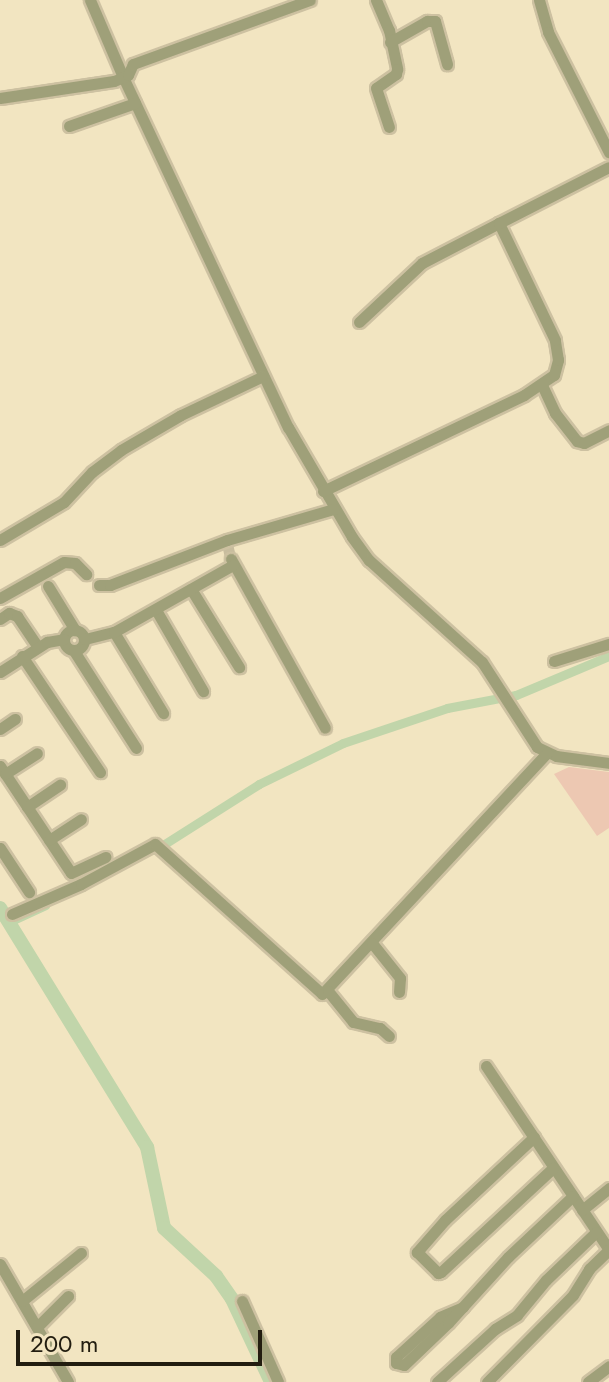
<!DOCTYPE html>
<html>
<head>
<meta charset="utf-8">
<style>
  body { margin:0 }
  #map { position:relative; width:609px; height:1382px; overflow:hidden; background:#f2e5c1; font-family:Jost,sans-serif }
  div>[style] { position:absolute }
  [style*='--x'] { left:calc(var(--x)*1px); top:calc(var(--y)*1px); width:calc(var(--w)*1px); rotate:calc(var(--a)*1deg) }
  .green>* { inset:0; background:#edc8b2 }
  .canal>* { height:9px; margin:-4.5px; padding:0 4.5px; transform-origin:4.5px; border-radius:4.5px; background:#c1d5aa }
  .river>* { height:14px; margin:-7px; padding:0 7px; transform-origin:7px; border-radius:7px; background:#c1d5aa }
  .minor-tunnel>* { height:11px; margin-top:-5.5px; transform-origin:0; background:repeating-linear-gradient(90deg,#c8bd9e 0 11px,transparent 0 16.5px) }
  .roads { filter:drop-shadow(2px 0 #cdc1a1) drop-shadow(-2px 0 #cdc1a1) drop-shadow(0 2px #cdc1a1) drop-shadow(0 -2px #cdc1a1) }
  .minor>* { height:11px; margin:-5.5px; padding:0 5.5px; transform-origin:5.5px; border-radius:5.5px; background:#9fa079 }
  .minor>.ring { margin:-5.5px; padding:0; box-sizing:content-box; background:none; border:11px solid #9fa079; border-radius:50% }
  span { translate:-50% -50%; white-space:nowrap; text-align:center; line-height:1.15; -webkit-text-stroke:6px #f2e5c1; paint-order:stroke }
  .scale { position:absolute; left:16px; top:1330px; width:246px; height:36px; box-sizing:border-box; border:4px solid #221d10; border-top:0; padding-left:10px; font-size:24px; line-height:28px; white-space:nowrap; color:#221d10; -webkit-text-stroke:6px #f2e5c1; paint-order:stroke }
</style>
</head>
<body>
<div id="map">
  <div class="green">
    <i style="clip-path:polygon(569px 767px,609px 772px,609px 828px,597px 836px,554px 774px)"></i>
  </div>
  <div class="canal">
    <i style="--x:155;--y:850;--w:123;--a:-32.4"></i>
    <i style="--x:259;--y:784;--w:93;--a:-26"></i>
    <i style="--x:343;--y:743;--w:110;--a:-18.6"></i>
    <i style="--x:447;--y:708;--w:70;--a:-10.7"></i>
    <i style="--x:516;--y:695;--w:101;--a:-22.8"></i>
    <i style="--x:9;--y:922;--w:40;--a:-25"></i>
  </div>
  <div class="river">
    <i style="--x:0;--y:908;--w:281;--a:58.4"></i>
    <i style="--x:147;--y:1147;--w:83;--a:78.1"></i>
    <i style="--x:164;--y:1228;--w:71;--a:42.7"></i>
    <i style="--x:216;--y:1276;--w:28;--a:55"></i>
    <i style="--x:232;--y:1299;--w:92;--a:64.8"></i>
  </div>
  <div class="minor-tunnel">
    <i style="--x:228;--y:546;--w:13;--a:77"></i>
  </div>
  <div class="roads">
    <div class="minor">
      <i style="--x:90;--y:0;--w:84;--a:66.8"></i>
      <i style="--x:123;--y:77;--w:387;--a:64.8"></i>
      <i style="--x:288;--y:427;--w:127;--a:59.8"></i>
      <i style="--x:352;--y:537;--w:29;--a:54"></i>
      <i style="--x:369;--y:560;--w:152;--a:42.1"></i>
      <i style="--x:482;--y:662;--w:101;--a:57.1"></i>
      <i style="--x:537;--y:747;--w:21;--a:25"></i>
      <i style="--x:556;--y:756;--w:53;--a:7.5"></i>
      <i style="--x:376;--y:0;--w:33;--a:67"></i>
      <i style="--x:389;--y:30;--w:40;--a:78"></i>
      <i style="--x:397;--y:69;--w:5;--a:101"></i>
      <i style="--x:396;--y:74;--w:24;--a:145"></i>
      <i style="--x:376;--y:88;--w:41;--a:71.6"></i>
      <i style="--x:539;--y:0;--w:33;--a:74"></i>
      <i style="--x:548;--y:32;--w:135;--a:63.1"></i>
      <i style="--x:390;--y:42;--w:43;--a:-29.6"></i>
      <i style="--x:427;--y:21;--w:8;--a:0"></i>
      <i style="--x:435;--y:21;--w:45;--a:74.4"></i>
      <i style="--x:0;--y:98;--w:115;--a:-8.5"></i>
      <i style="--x:114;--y:81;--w:15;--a:-23"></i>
      <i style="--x:128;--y:75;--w:12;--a:-66"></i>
      <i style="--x:133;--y:64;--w:188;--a:-19.9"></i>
      <i style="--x:69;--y:126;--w:70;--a:-19.2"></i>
      <i style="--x:359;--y:322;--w:86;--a:-43.1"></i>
      <i style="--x:422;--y:263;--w:87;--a:-27.5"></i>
      <i style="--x:542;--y:385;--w:31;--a:65"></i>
      <i style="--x:555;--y:413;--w:36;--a:52"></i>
      <i style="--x:577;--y:441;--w:7;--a:16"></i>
      <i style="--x:584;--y:443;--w:28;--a:-27"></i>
      <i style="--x:323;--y:491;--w:223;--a:-25.5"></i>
      <i style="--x:524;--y:395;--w:36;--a:-34"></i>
      <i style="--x:554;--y:375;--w:16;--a:-75"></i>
      <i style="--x:558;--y:360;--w:20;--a:-99"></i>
      <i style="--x:555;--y:340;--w:130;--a:-115.6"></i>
      <i style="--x:499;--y:223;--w:123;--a:-27"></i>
      <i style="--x:0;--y:540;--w:74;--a:-30.7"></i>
      <i style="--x:64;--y:502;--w:41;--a:-47"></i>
      <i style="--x:92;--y:472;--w:36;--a:-37"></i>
      <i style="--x:121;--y:450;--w:69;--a:-30.3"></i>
      <i style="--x:181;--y:415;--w:91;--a:-25.4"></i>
      <i style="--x:231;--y:559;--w:193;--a:60.9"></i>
      <i style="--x:99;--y:585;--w:11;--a:0"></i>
      <i style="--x:110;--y:585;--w:125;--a:-21"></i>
      <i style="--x:227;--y:540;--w:111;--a:-16.2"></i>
      <i style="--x:48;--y:586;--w:52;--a:58.5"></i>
      <i style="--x:191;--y:589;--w:92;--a:58.4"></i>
      <i style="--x:0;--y:598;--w:73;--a:-29.4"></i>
      <i style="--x:64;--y:562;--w:11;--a:5"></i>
      <i style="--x:75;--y:563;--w:16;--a:45"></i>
      <i style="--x:156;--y:610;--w:94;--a:59.9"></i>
      <i style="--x:0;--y:619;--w:11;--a:-34"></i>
      <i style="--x:9;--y:613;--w:9;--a:21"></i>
      <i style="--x:17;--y:616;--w:37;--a:56"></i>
      <i class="ring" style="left:64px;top:630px;width:9px;height:9px"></i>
      <i style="--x:114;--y:632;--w:95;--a:58.8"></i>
      <i style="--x:85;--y:639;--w:30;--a:-14"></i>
      <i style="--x:114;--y:632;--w:137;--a:-29.4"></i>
      <i style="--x:74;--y:651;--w:115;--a:57.4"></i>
      <i style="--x:22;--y:656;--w:140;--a:56.1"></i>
      <i style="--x:554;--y:661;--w:58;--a:-17.2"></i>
      <i style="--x:0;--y:672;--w:56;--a:-32.6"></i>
      <i style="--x:47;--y:642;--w:17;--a:-10"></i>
      <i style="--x:0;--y:729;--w:18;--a:-34"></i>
      <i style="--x:0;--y:766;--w:128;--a:56.4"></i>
      <i style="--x:71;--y:873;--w:38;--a:-25"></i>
      <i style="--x:5;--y:774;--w:38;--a:-33"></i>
      <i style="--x:27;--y:807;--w:40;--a:-34"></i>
      <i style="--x:49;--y:840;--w:38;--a:-33"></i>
      <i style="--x:0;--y:848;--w:53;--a:56.6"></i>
      <i style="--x:12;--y:914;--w:75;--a:-23.5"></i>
      <i style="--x:81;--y:884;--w:84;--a:-28.4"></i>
      <i style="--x:155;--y:844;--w:224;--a:41.9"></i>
      <i style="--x:322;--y:994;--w:330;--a:-47"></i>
      <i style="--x:372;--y:943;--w:45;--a:51.3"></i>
      <i style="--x:400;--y:978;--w:14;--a:94"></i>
      <i style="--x:328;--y:991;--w:40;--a:51"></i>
      <i style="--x:353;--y:1022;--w:28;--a:13"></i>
      <i style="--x:380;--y:1028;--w:12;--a:42"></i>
      <i style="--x:486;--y:1066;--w:221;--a:56.2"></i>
      <i style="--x:534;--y:1137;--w:122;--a:137"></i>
      <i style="--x:445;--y:1220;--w:43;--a:131.2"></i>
      <i style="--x:417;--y:1252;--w:30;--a:45"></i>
      <i style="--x:438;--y:1273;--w:3;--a:-18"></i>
      <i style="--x:441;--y:1272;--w:153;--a:-42.9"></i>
      <i style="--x:582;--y:1210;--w:35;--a:-39"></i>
      <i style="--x:0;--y:1264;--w:136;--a:60"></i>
      <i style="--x:22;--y:1301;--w:76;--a:-39.1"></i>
      <i style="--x:242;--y:1301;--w:89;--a:66"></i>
      <i style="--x:463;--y:1307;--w:25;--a:157"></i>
      <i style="--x:440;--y:1317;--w:59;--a:137.7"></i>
      <i style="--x:396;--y:1357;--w:6;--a:90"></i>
      <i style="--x:396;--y:1363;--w:8;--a:14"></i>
      <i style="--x:404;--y:1365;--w:61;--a:-43.7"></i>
      <i style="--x:448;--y:1323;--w:89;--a:-47.7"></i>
      <i style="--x:508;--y:1257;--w:89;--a:-43.2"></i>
      <i style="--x:37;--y:1327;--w:44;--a:-45"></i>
      <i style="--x:437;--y:1382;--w:79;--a:-42.4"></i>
      <i style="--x:495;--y:1329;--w:26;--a:-32"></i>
      <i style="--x:517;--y:1315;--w:45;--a:-50.4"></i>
      <i style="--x:546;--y:1280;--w:69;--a:-43.8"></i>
      <i style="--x:487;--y:1382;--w:122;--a:-45.3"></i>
      <i style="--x:573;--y:1295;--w:31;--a:-58"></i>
      <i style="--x:589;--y:1269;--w:28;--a:-44"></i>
      <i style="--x:588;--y:1382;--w:26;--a:-37"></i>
    </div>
  </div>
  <div class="scale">200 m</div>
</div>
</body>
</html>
